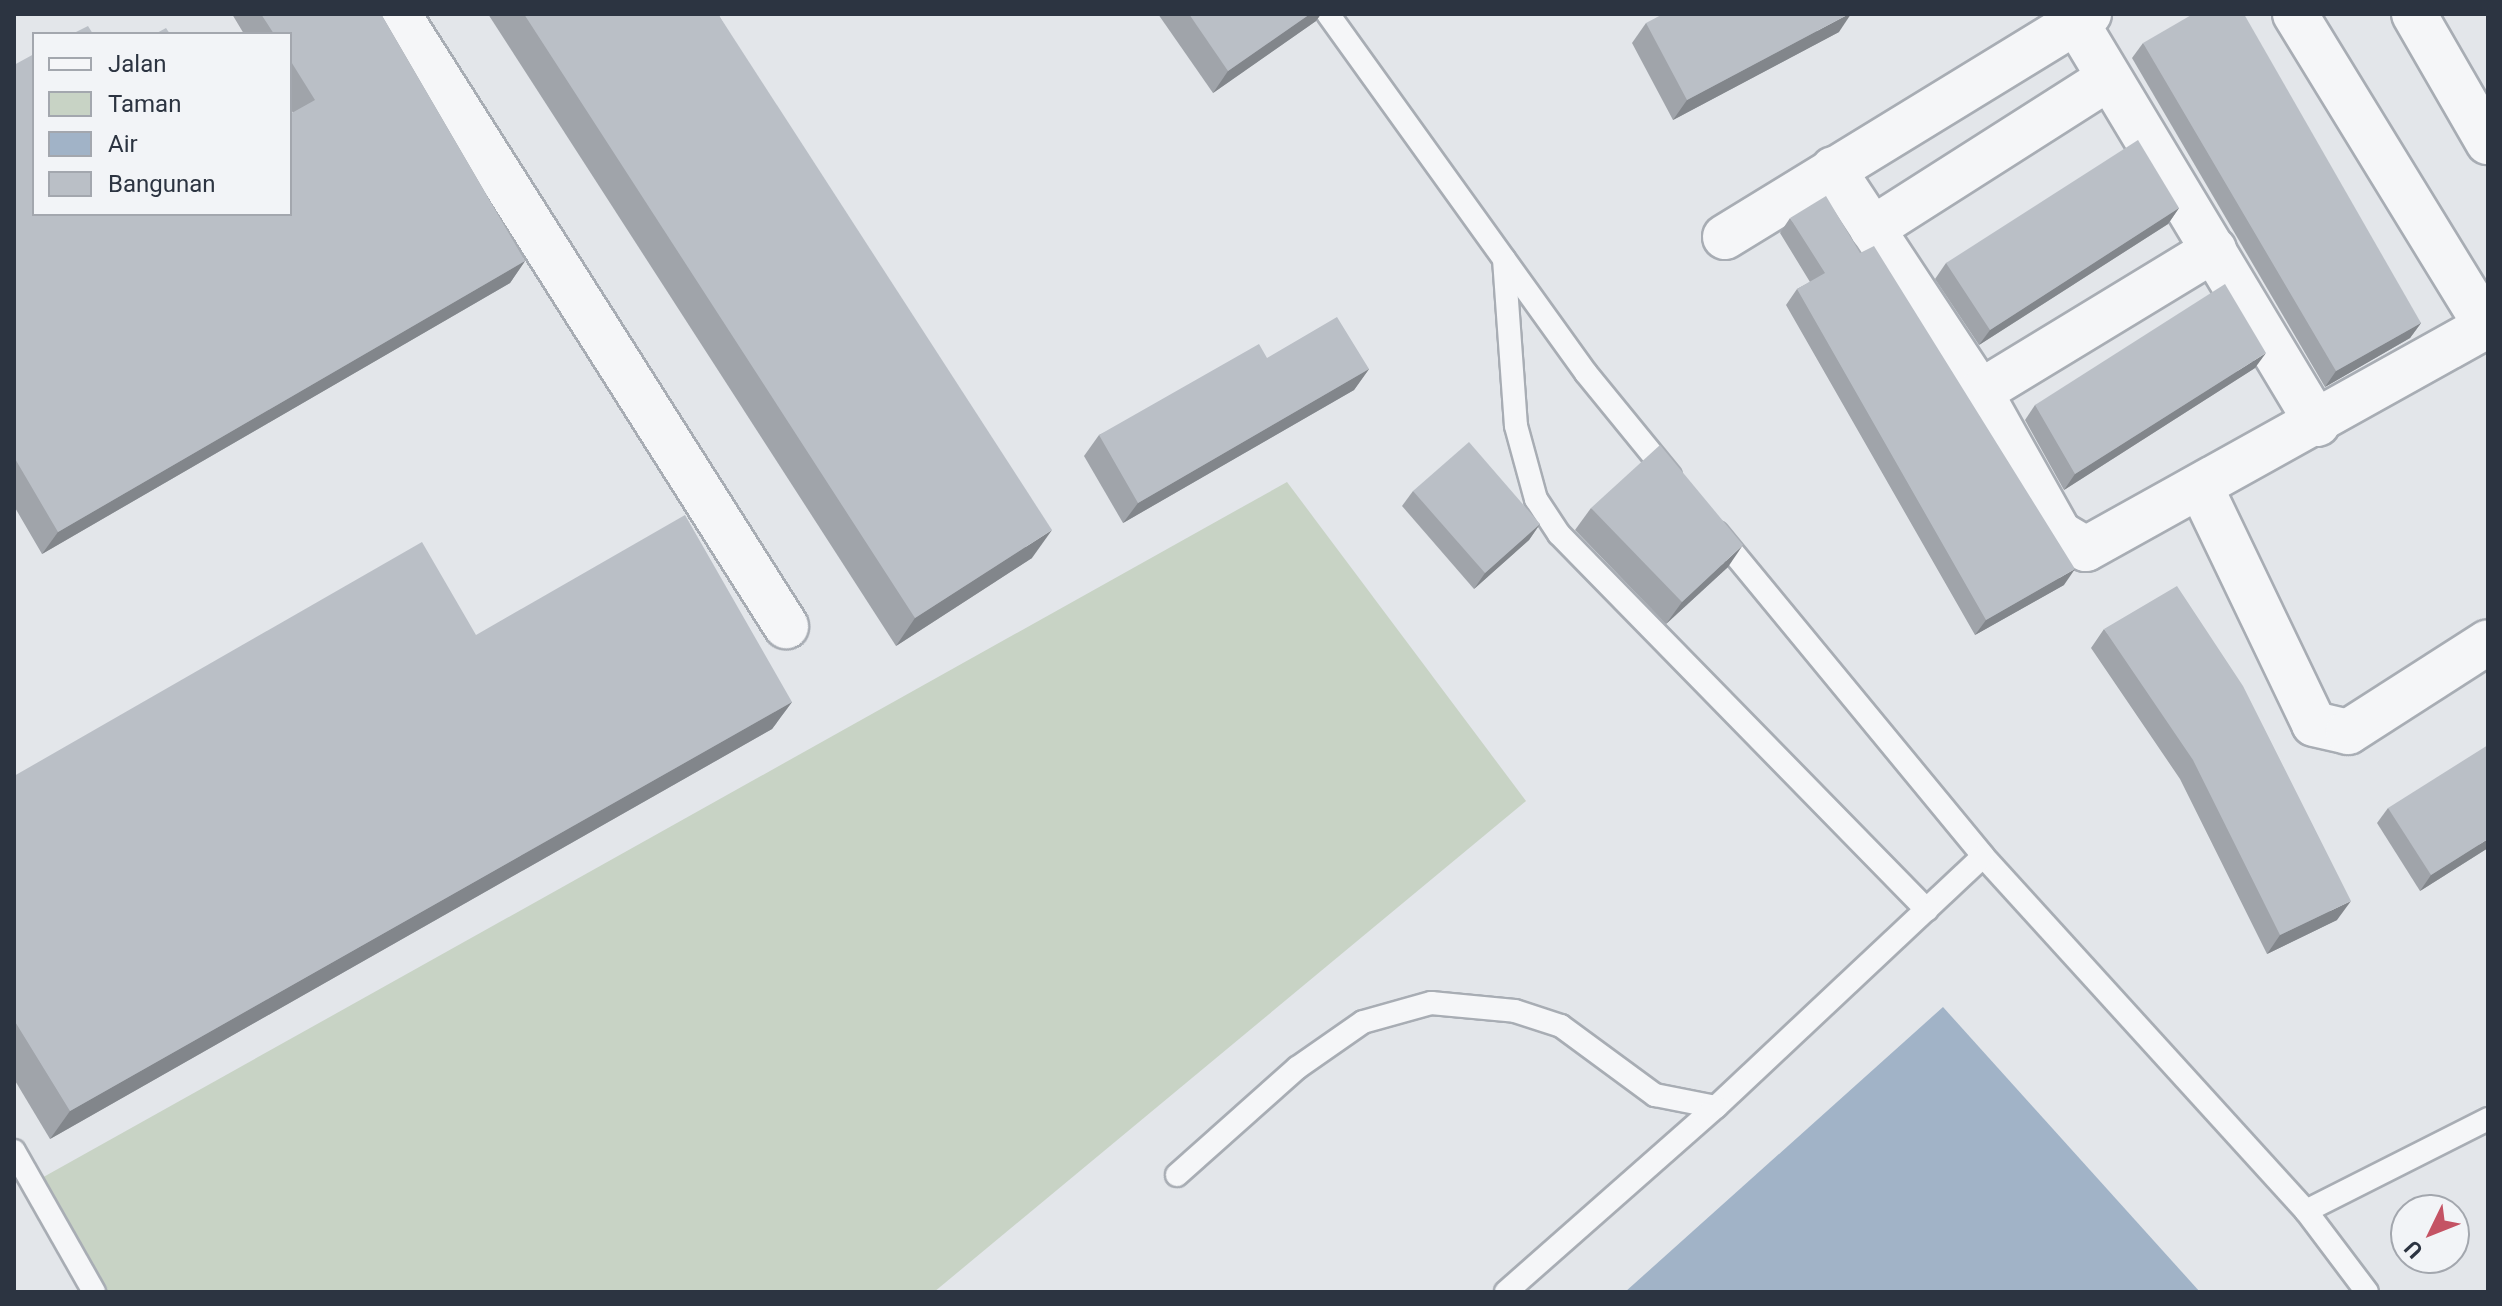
<!DOCTYPE html>
<html>
<head>
<meta charset="utf-8">
<style>
  body { margin:0 }
  #map { position:relative; width:2502px; height:1306px; overflow:hidden; background:#e3e6ea; font-family:Roboto,sans-serif }
  div>[style] { position:absolute }
  [style*='--x'] { left:calc(var(--x)*1px); top:calc(var(--y)*1px); width:calc(var(--w)*1px); rotate:calc(var(--a)*1deg) }
  .green>* { inset:0; background:#c8d3c5 }
  .water>* { inset:0; background:#a1b3c7 }
  .roads { filter:drop-shadow(2px 0 #a8adb4) drop-shadow(-2px 0 #a8adb4) drop-shadow(0 2px #a8adb4) drop-shadow(0 -2px #a8adb4) }
  .service>* { height:22px; margin:-11px; padding:0 11px; transform-origin:11px; border-radius:11px; background:#f5f6f8 }
  .minor>* { height:44px; margin:-22px; padding:0 22px; transform-origin:22px; border-radius:22px; background:#f5f6f8 }
  .wall>* { inset:0; background:#a0a4aa }
  .shaded-wall>* { inset:0; background:#82868b }
  .building>* { inset:0; background:#babfc6 }
  span { translate:-50% -50%; white-space:nowrap; text-align:center; line-height:1.15; -webkit-text-stroke:7px #f2f4f7; paint-order:stroke }
  .frame { position:absolute; inset:0; border:16px solid #2c3441; pointer-events:none }
  .legend { position:absolute; left:32px; top:32px; width:260px; height:184px; box-sizing:border-box; background:#f2f4f7; border:2px solid #a3a7ae; margin:0; padding:10px 14px; list-style:none; font-size:24px; color:#2c3441 }
  .legend li { display:flex; align-items:center; gap:16px; height:40px }
  .legend b { width:40px; border:2px solid #a3a7ae }
  .north { position:absolute; left:2390px; top:1194px; width:80px; height:80px; box-sizing:border-box; background:#f2f4f7; border:2px solid #a3a7ae; border-radius:50%; rotate:227deg; font-size:22px; font-weight:700; line-height:32px; text-align:center; color:#2c3441 }
  .north::after { content:''; display:block; margin:auto; width:28px; height:36px; background:#c45364; clip-path:polygon(50% 0,100% 100%,50% 72%,0 100%) }
</style>
</head>
<body>
<div id="map">
  <div class="green">
    <i style="clip-path:polygon(1287px 482px,1526px 801px,934px 1292px,82px 1292px,22px 1189px)"></i>
  </div>
  <div class="water">
    <i style="clip-path:polygon(1943px 1007px,2200px 1292px,1625px 1292px)"></i>
  </div>
  <div class="roads">
    <div class="service">
      <i style="--x:1328;--y:14;--w:442;--a:54.3"></i>
      <i style="--x:1586;--y:373;--w:133;--a:50.8"></i>
      <i style="--x:1504;--y:259;--w:167;--a:85.9"></i>
      <i style="--x:1516;--y:426;--w:76;--a:74.7"></i>
      <i style="--x:1536;--y:499;--w:42;--a:56.7"></i>
      <i style="--x:1559;--y:534;--w:526;--a:45.62"></i>
      <i style="--x:1717;--y:533;--w:418;--a:50.5"></i>
      <i style="--x:1983;--y:856;--w:480;--a:47.7"></i>
      <i style="--x:2306;--y:1211;--w:101;--a:53"></i>
      <i style="--x:14;--y:1151;--w:162;--a:60.4"></i>
      <i style="--x:1177;--y:1175;--w:161;--a:-41.7"></i>
      <i style="--x:1297;--y:1068;--w:80;--a:-34.9"></i>
      <i style="--x:1363;--y:1022;--w:71;--a:-15.6"></i>
      <i style="--x:1431;--y:1003;--w:84;--a:5.4"></i>
      <i style="--x:1515;--y:1011;--w:48;--a:18.1"></i>
      <i style="--x:1561;--y:1026;--w:117;--a:36.3"></i>
      <i style="--x:1655;--y:1095;--w:62;--a:11.1"></i>
      <i style="--x:1716;--y:1107;--w:366;--a:-43.2"></i>
      <i style="--x:2306;--y:1211;--w:204;--a:-26.8"></i>
      <i style="--x:1506;--y:1292;--w:280;--a:-41.4"></i>
    </div>
    <div class="minor">
      <i style="--x:398;--y:14;--w:725;--a:57.63"></i>
      <i style="--x:2295;--y:14;--w:366;--a:58.5"></i>
      <i style="--x:2414;--y:14;--w:148;--a:60"></i>
      <i style="--x:2076;--y:22;--w:469;--a:59"></i>
      <i style="--x:1833;--y:169;--w:267;--a:56.6"></i>
      <i style="--x:1980;--y:392;--w:162;--a:60.7"></i>
      <i style="--x:2059;--y:533;--w:31;--a:31"></i>
      <i style="--x:2086;--y:549;--w:460;--a:-29.1"></i>
      <i style="--x:1872;--y:229;--w:281;--a:-32.5"></i>
      <i style="--x:1725;--y:237;--w:427;--a:-31.5"></i>
      <i style="--x:1980;--y:392;--w:274;--a:-31.3"></i>
      <i style="--x:2202;--y:490;--w:259;--a:64.4"></i>
      <i style="--x:2314;--y:724;--w:35;--a:13"></i>
      <i style="--x:2348;--y:732;--w:166;--a:-32.7"></i>
    </div>
  </div>
  <div class="wall">
    <i style="clip-path:polygon(232px 14px,381px 14px,525px 261px,510px 283px,42px 554px,14px 506px,14px 65px,290px 214px,293px 113px,290px 108px,290px 34px,244px 34px)"></i>
    <i style="clip-path:polygon(488px 14px,718px 14px,1032px 558px,896px 646px)"></i>
    <i style="clip-path:polygon(1158px 14px,1321px 14px,1316px 21px,1213px 93px)"></i>
    <i style="clip-path:polygon(1646px 23px,1839px 32px,1673px 120px,1632px 43px)"></i>
    <i style="clip-path:polygon(2143px 43px,2421px 323px,2410px 338px,2325px 387px,2132px 58px)"></i>
    <i style="clip-path:polygon(2179px 208px,2168px 224px,1979px 345px,1935px 279px,1946px 263px)"></i>
    <i style="clip-path:polygon(1790px 218px,2064px 585px,1975px 635px,1786px 305px,1797px 289px,1810px 282px,1780px 233px)"></i>
    <i style="clip-path:polygon(1267px 358px,1369px 369px,1354px 390px,1123px 523px,1084px 456px,1099px 435px)"></i>
    <i style="clip-path:polygon(2255px 368px,2064px 490px,2025px 420px,2035px 405px)"></i>
    <i style="clip-path:polygon(1413px 491px,1540px 524px,1529px 540px,1474px 589px,1402px 506px)"></i>
    <i style="clip-path:polygon(1591px 508px,1728px 567px,1666px 624px,1575px 530px)"></i>
    <i style="clip-path:polygon(2104px 629px,2337px 920px,2267px 954px,2180px 779px,2091px 648px)"></i>
    <i style="clip-path:polygon(476px 635px,792px 702px,772px 729px,50px 1139px,14px 1079px,14px 776px)"></i>
    <i style="clip-path:polygon(2388px 808px,2488px 848px,2420px 891px,2377px 823px)"></i>
  </div>
  <div class="shaded-wall">
    <i style="clip-path:polygon(1310px 14px,1321px 14px,1316px 21px,1213px 93px,1228px 71px)"></i>
    <i style="clip-path:polygon(1849px 14px,1851px 14px,1839px 32px,1673px 120px,1687px 100px)"></i>
    <i style="clip-path:polygon(2179px 208px,2168px 224px,1979px 345px,1990px 330px)"></i>
    <i style="clip-path:polygon(525px 261px,510px 283px,42px 554px,58px 532px)"></i>
    <i style="clip-path:polygon(2421px 323px,2410px 338px,2325px 387px,2336px 371px)"></i>
    <i style="clip-path:polygon(2266px 353px,2255px 368px,2064px 490px,2075px 474px)"></i>
    <i style="clip-path:polygon(1369px 369px,1354px 390px,1123px 523px,1138px 503px)"></i>
    <i style="clip-path:polygon(1540px 524px,1529px 540px,1474px 589px,1485px 573px)"></i>
    <i style="clip-path:polygon(1052px 530px,1032px 558px,896px 646px,915px 618px)"></i>
    <i style="clip-path:polygon(1743px 545px,1728px 567px,1666px 624px,1682px 602px)"></i>
    <i style="clip-path:polygon(2075px 569px,2064px 585px,1975px 635px,1986px 620px)"></i>
    <i style="clip-path:polygon(792px 702px,772px 729px,50px 1139px,70px 1111px)"></i>
    <i style="clip-path:polygon(2488px 839px,2488px 848px,2420px 891px,2431px 875px)"></i>
    <i style="clip-path:polygon(2351px 901px,2337px 920px,2267px 954px,2280px 935px)"></i>
  </div>
  <div class="building">
    <i style="clip-path:polygon(261px 14px,381px 14px,525px 261px,58px 532px,14px 457px,14px 65px,34px 54px,34px 214px,290px 214px,290px 114px,315px 100px,290px 60px,290px 34px,274px 34px)"></i>
    <i style="clip-path:polygon(524px 14px,718px 14px,1052px 530px,915px 618px)"></i>
    <i style="clip-path:polygon(1189px 14px,1310px 14px,1228px 71px)"></i>
    <i style="clip-path:polygon(1663px 14px,1849px 14px,1687px 100px,1646px 23px)"></i>
    <i style="clip-path:polygon(2193px 14px,2244px 14px,2421px 323px,2336px 371px,2143px 43px)"></i>
    <i style="clip-path:polygon(88px 26px,93px 34px,72px 34px)"></i>
    <i style="clip-path:polygon(166px 28px,170px 34px,155px 34px)"></i>
    <i style="clip-path:polygon(2138px 140px,2179px 208px,1990px 330px,1946px 263px)"></i>
    <i style="clip-path:polygon(1826px 196px,1860px 253px,1874px 246px,2075px 569px,1986px 620px,1797px 289px,1825px 273px,1790px 218px)"></i>
    <i style="clip-path:polygon(2225px 284px,2266px 353px,2075px 474px,2035px 405px)"></i>
    <i style="clip-path:polygon(1337px 317px,1369px 369px,1138px 503px,1099px 435px,1259px 344px,1267px 358px)"></i>
    <i style="clip-path:polygon(1469px 442px,1540px 524px,1485px 573px,1413px 491px)"></i>
    <i style="clip-path:polygon(1660px 445px,1743px 545px,1682px 602px,1591px 508px)"></i>
    <i style="clip-path:polygon(685px 515px,792px 702px,70px 1111px,14px 1020px,14px 776px,422px 542px,476px 635px)"></i>
    <i style="clip-path:polygon(2177px 586px,2243px 686px,2351px 901px,2280px 935px,2193px 760px,2104px 629px)"></i>
    <i style="clip-path:polygon(2488px 745px,2488px 839px,2431px 875px,2388px 808px)"></i>
  </div>
  <div class="frame"></div>
  <ul class="legend">
  <li><b style="height:10px;background:#f5f6f8"></b>Jalan</li>
  <li><b style="height:22px;background:#c8d3c5"></b>Taman</li>
  <li><b style="height:22px;background:#a1b3c7"></b>Air</li>
  <li><b style="height:22px;background:#babfc6"></b>Bangunan</li>
  </ul>
  <div class="north">U</div>
</div>
</body>
</html>
